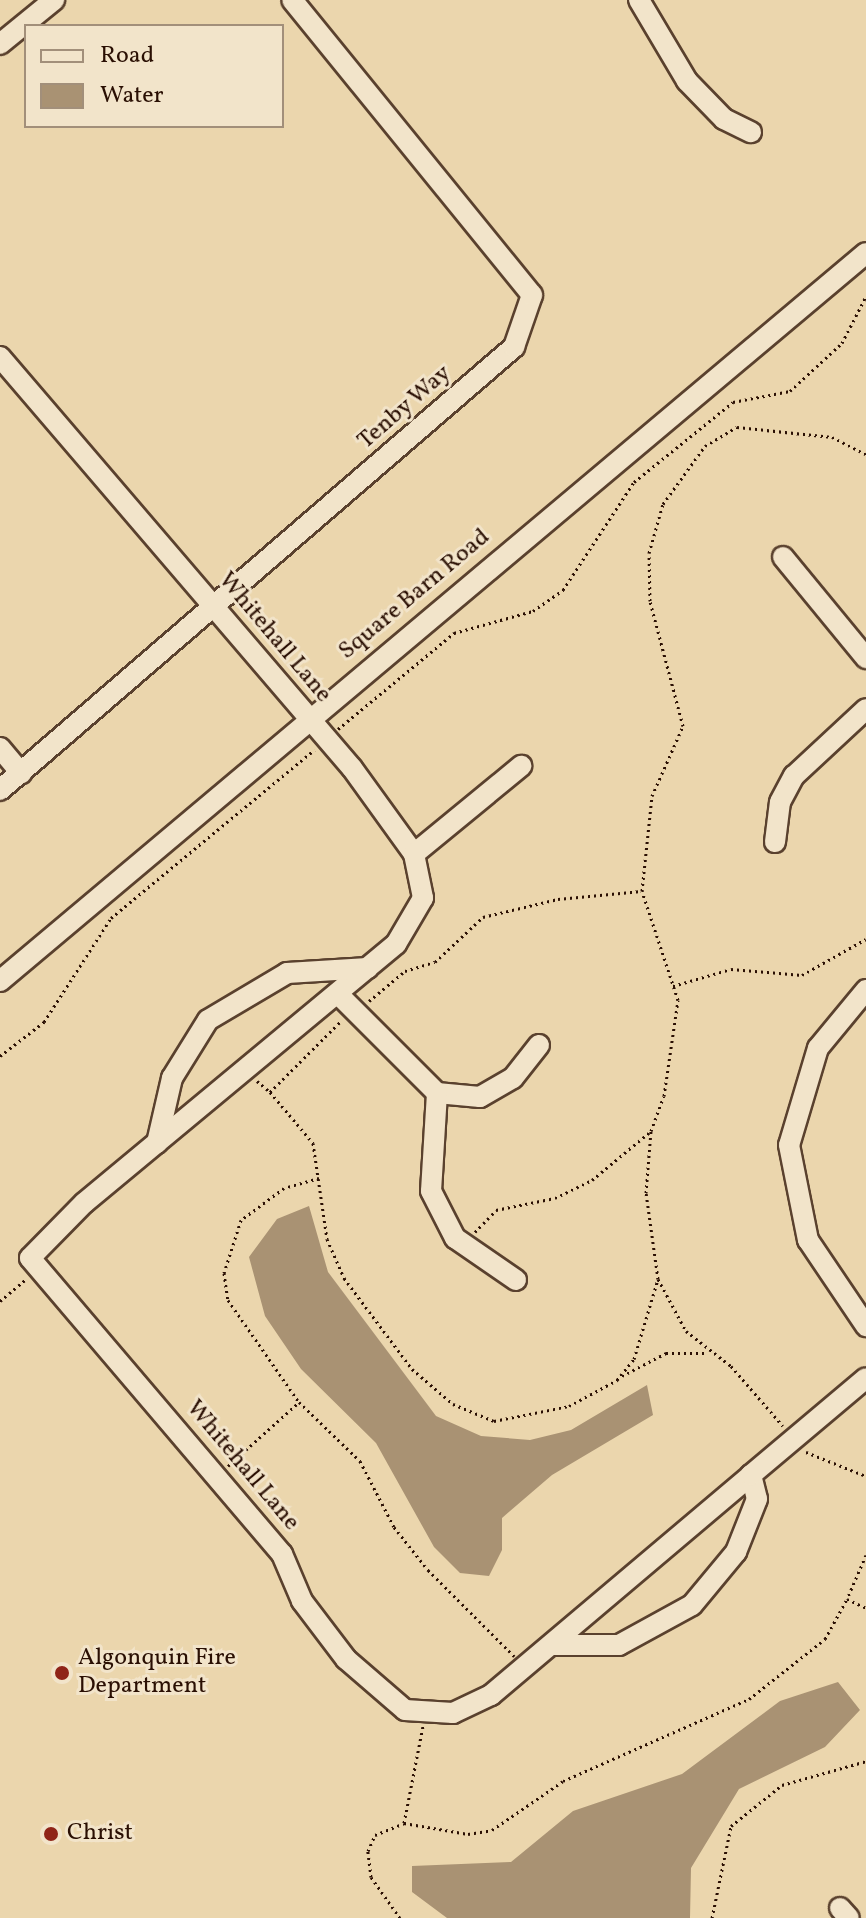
<!DOCTYPE html>
<html>
<head>
<meta charset="utf-8">
<style>
  body { margin:0 }
  #map { position:relative; width:866px; height:1918px; overflow:hidden; background:#ebd6ad; font-family:Vollkorn,serif }
  div>[style] { position:absolute }
  [style*='--x'] { left:calc(var(--x)*1px); top:calc(var(--y)*1px); width:calc(var(--w)*1px); rotate:calc(var(--a)*1deg) }
  .water>* { inset:0; background:#a99273 }
  .path>* { height:3px; margin-top:-1.5px; transform-origin:0; background:repeating-linear-gradient(90deg,#2a0f03 0 2px,transparent 0 6px) }
  .roads { filter:drop-shadow(2px 0 #5a412e) drop-shadow(-2px 0 #5a412e) drop-shadow(0 2px #5a412e) drop-shadow(0 -2px #5a412e) }
  .minor>* { height:20px; margin:-10px; padding:0 10px; transform-origin:10px; border-radius:10px; background:#f2e4ca }
  .dots>* { width:22px; height:22px; translate:-50% -50%; box-sizing:border-box; border:4px solid #f2e4ca; border-radius:50% }
  span { translate:-50% -50%; white-space:nowrap; text-align:center; line-height:1.15; -webkit-text-stroke:6px #f2e4ca; paint-order:stroke }
  .street-label { font-size:24px; color:#2a0f03 }
  .poi-label { font-size:24px; color:#2a0f03 }
  .left { translate:0 -50%; text-align:left }
  .legend { position:absolute; left:24px; top:24px; width:260px; height:104px; box-sizing:border-box; background:#f2e4ca; border:2px solid #a28f7a; margin:0; padding:10px 14px; list-style:none; font-size:24px; color:#2a0f03 }
  .legend li { display:flex; align-items:center; gap:16px; height:40px }
  .legend b { width:40px; border:2px solid #a28f7a }
</style>
</head>
<body>
<div id="map">
  <div class="water">
    <i style="clip-path:polygon(309px 1206px,328px 1272px,436px 1416px,481px 1436px,530px 1440px,571px 1430px,647px 1385px,653px 1415px,552px 1475px,502px 1518px,502px 1550px,489px 1576px,460px 1573px,434px 1547px,376px 1443px,301px 1369px,265px 1316px,249px 1257px,277px 1219px)"></i>
    <i style="clip-path:polygon(838px 1682px,860px 1710px,825px 1747px,739px 1789px,691px 1868px,690px 1918px,447px 1918px,412px 1892px,412px 1866px,511px 1862px,573px 1811px,682px 1774px,780px 1701px)"></i>
  </div>
  <div class="path">
    <i style="--x:338;--y:729;--w:151;--a:-39.6"></i>
    <i style="--x:454;--y:633;--w:82;--a:-15.6"></i>
    <i style="--x:533;--y:611;--w:37;--a:-35"></i>
    <i style="--x:563;--y:590;--w:129;--a:-56.7"></i>
    <i style="--x:634;--y:482;--w:127;--a:-38.9"></i>
    <i style="--x:733;--y:402;--w:58;--a:-10.9"></i>
    <i style="--x:790;--y:391;--w:71;--a:-42.7"></i>
    <i style="--x:842;--y:343;--w:53;--a:-62.9"></i>
    <i style="--x:673;--y:986;--w:60;--a:-16.3"></i>
    <i style="--x:731;--y:969;--w:71;--a:4.8"></i>
    <i style="--x:802;--y:975;--w:73;--a:-29.4"></i>
    <i style="--x:369;--y:1001;--w:47;--a:-39.8"></i>
    <i style="--x:405;--y:971;--w:31;--a:-17"></i>
    <i style="--x:435;--y:962;--w:66;--a:-43.2"></i>
    <i style="--x:483;--y:917;--w:77;--a:-13.5"></i>
    <i style="--x:558;--y:899;--w:84;--a:-5.4"></i>
    <i style="--x:0;--y:1056;--w:56;--a:-37.7"></i>
    <i style="--x:44;--y:1022;--w:124;--a:-57.2"></i>
    <i style="--x:111;--y:918;--w:264;--a:-39.6"></i>
    <i style="--x:257;--y:1081;--w:17;--a:40"></i>
    <i style="--x:270;--y:1092;--w:99;--a:-45"></i>
    <i style="--x:270;--y:1092;--w:67;--a:49.9"></i>
    <i style="--x:313;--y:1143;--w:97;--a:81.7"></i>
    <i style="--x:327;--y:1239;--w:43;--a:66.4"></i>
    <i style="--x:344;--y:1278;--w:114;--a:53.2"></i>
    <i style="--x:412;--y:1369;--w:54;--a:40.5"></i>
    <i style="--x:453;--y:1404;--w:44;--a:22.5"></i>
    <i style="--x:494;--y:1421;--w:76;--a:-11.3"></i>
    <i style="--x:569;--y:1406;--w:55;--a:-28.4"></i>
    <i style="--x:617;--y:1380;--w:27;--a:-51"></i>
    <i style="--x:634;--y:1359;--w:84;--a:-73.3"></i>
    <i style="--x:658;--y:1279;--w:87;--a:-97.9"></i>
    <i style="--x:646;--y:1193;--w:62;--a:-85.4"></i>
    <i style="--x:319;--y:1178;--w:36;--a:164"></i>
    <i style="--x:284;--y:1188;--w:54;--a:143.3"></i>
    <i style="--x:241;--y:1220;--w:56;--a:107.8"></i>
    <i style="--x:224;--y:1273;--w:27;--a:82"></i>
    <i style="--x:228;--y:1300;--w:124;--a:55.2"></i>
    <i style="--x:299;--y:1402;--w:85;--a:44"></i>
    <i style="--x:360;--y:1461;--w:74;--a:62.7"></i>
    <i style="--x:394;--y:1527;--w:55;--a:51.7"></i>
    <i style="--x:428;--y:1570;--w:122;--a:45"></i>
    <i style="--x:475;--y:1232;--w:30;--a:-46"></i>
    <i style="--x:496;--y:1210;--w:60;--a:-11.5"></i>
    <i style="--x:555;--y:1198;--w:41;--a:-25.9"></i>
    <i style="--x:592;--y:1180;--w:77;--a:-39.7"></i>
    <i style="--x:651;--y:1131;--w:37;--a:-70"></i>
    <i style="--x:664;--y:1096;--w:97;--a:-81.7"></i>
    <i style="--x:678;--y:1000;--w:115;--a:-108.3"></i>
    <i style="--x:642;--y:891;--w:96;--a:-84"></i>
    <i style="--x:652;--y:796;--w:77;--a:-66.1"></i>
    <i style="--x:683;--y:726;--w:129;--a:-104.8"></i>
    <i style="--x:650;--y:601;--w:48;--a:-91.2"></i>
    <i style="--x:649;--y:553;--w:51;--a:-74.1"></i>
    <i style="--x:663;--y:504;--w:72;--a:-54.1"></i>
    <i style="--x:705;--y:446;--w:37;--a:-31"></i>
    <i style="--x:737;--y:427;--w:96;--a:6"></i>
    <i style="--x:832;--y:437;--w:38;--a:27"></i>
    <i style="--x:658;--y:1279;--w:59;--a:61.7"></i>
    <i style="--x:686;--y:1331;--w:57;--a:37.9"></i>
    <i style="--x:731;--y:1366;--w:79;--a:49.1"></i>
    <i style="--x:0;--y:1301;--w:34;--a:-40"></i>
    <i style="--x:622;--y:1376;--w:50;--a:-27.6"></i>
    <i style="--x:666;--y:1353;--w:42;--a:0"></i>
    <i style="--x:806;--y:1452;--w:65;--a:21.8"></i>
    <i style="--x:228;--y:1466;--w:96;--a:-42"></i>
    <i style="--x:866;--y:1555;--w:48;--a:113.4"></i>
    <i style="--x:847;--y:1599;--w:21;--a:25"></i>
    <i style="--x:404;--y:1823;--w:99;--a:-78.9"></i>
    <i style="--x:400;--y:1918;--w:50;--a:-125.3"></i>
    <i style="--x:371;--y:1877;--w:26;--a:-97"></i>
    <i style="--x:368;--y:1851;--w:17;--a:-66"></i>
    <i style="--x:375;--y:1835;--w:31;--a:-22"></i>
    <i style="--x:404;--y:1823;--w:65;--a:9.8"></i>
    <i style="--x:468;--y:1834;--w:24;--a:-9"></i>
    <i style="--x:492;--y:1830;--w:86;--a:-34.6"></i>
    <i style="--x:563;--y:1781;--w:203;--a:-23.8"></i>
    <i style="--x:749;--y:1699;--w:97;--a:-38.3"></i>
    <i style="--x:825;--y:1639;--w:46;--a:-61.2"></i>
    <i style="--x:712;--y:1918;--w:94;--a:-78.3"></i>
    <i style="--x:731;--y:1826;--w:65;--a:-38.8"></i>
    <i style="--x:782;--y:1785;--w:87;--a:-15.9"></i>
  </div>
  <div class="roads">
    <div class="minor">
      <i style="--x:639;--y:0;--w:94;--a:59.3"></i>
      <i style="--x:687;--y:81;--w:53;--a:45.8"></i>
      <i style="--x:724;--y:119;--w:30;--a:26"></i>
      <i style="--x:0;--y:44;--w:70;--a:-39.2"></i>
      <i style="--x:0;--y:357;--w:541;--a:49.42"></i>
      <i style="--x:352;--y:768;--w:106;--a:54.2"></i>
      <i style="--x:414;--y:854;--w:45;--a:78.4"></i>
      <i style="--x:423;--y:898;--w:53;--a:120.4"></i>
      <i style="--x:396;--y:944;--w:405;--a:140.3"></i>
      <i style="--x:84;--y:1203;--w:77;--a:134.5"></i>
      <i style="--x:30;--y:1258;--w:389;--a:49.6"></i>
      <i style="--x:282;--y:1554;--w:51;--a:66.9"></i>
      <i style="--x:302;--y:1601;--w:73;--a:52.8"></i>
      <i style="--x:346;--y:1659;--w:78;--a:40.8"></i>
      <i style="--x:405;--y:1710;--w:48;--a:3.6"></i>
      <i style="--x:453;--y:1713;--w:42;--a:-25.3"></i>
      <i style="--x:491;--y:1695;--w:341;--a:-40.2"></i>
      <i style="--x:783;--y:557;--w:131;--a:50.6"></i>
      <i style="--x:0;--y:748;--w:33;--a:50"></i>
      <i style="--x:0;--y:790;--w:679;--a:-40.76"></i>
      <i style="--x:514;--y:347;--w:55;--a:-70.9"></i>
      <i style="--x:532;--y:295;--w:380;--a:-129.1"></i>
      <i style="--x:775;--y:842;--w:40;--a:-82.9"></i>
      <i style="--x:780;--y:802;--w:30;--a:-62"></i>
      <i style="--x:794;--y:776;--w:98;--a:-42.9"></i>
      <i style="--x:414;--y:854;--w:139;--a:-39.4"></i>
      <i style="--x:0;--y:981;--w:1131;--a:-40.05"></i>
      <i style="--x:866;--y:990;--w:75;--a:129.6"></i>
      <i style="--x:818;--y:1048;--w:101;--a:106.6"></i>
      <i style="--x:789;--y:1145;--w:97;--a:78.7"></i>
      <i style="--x:808;--y:1240;--w:104;--a:56"></i>
      <i style="--x:338;--y:994;--w:140;--a:45"></i>
      <i style="--x:437;--y:1093;--w:43;--a:5.3"></i>
      <i style="--x:480;--y:1097;--w:38;--a:-30"></i>
      <i style="--x:513;--y:1078;--w:42;--a:-51.8"></i>
      <i style="--x:437;--y:1093;--w:98;--a:93.5"></i>
      <i style="--x:431;--y:1191;--w:53;--a:62.9"></i>
      <i style="--x:455;--y:1238;--w:74;--a:34.5"></i>
      <i style="--x:157;--y:1143;--w:67;--a:-77"></i>
      <i style="--x:172;--y:1078;--w:68;--a:-58.2"></i>
      <i style="--x:208;--y:1020;--w:92;--a:-30.7"></i>
      <i style="--x:287;--y:973;--w:81;--a:-3.5"></i>
      <i style="--x:553;--y:1645;--w:66;--a:0"></i>
      <i style="--x:619;--y:1645;--w:83;--a:-28.7"></i>
      <i style="--x:692;--y:1605;--w:69;--a:-50.3"></i>
      <i style="--x:736;--y:1552;--w:57;--a:-68.4"></i>
      <i style="--x:757;--y:1499;--w:25;--a:-104"></i>
      <i style="--x:751;--y:1475;--w:150;--a:-40.1"></i>
      <i style="--x:840;--y:1908;--w:13;--a:48"></i>
    </div>
  </div>
  <div class="dots">
    <i style="left:62px;top:1673px;background:#8f2418"></i>
    <i style="left:51px;top:1834px;background:#8f2418"></i>
  </div>
  <div class="street-label">
    <span style="left:405px;top:408px;rotate:-41deg">Tenby Way</span>
    <span style="left:415px;top:595px;rotate:-40deg">Square Barn Road</span>
    <span style="left:274px;top:638px;rotate:50deg">Whitehall Lane</span>
    <span style="left:242px;top:1466px;rotate:50deg">Whitehall Lane</span>
  </div>
  <div class="poi-label">
    <span class="left" style="left:78px;top:1673px">Algonquin Fire<br>Department</span>
    <span class="left" style="left:67px;top:1834px">Christ</span>
  </div>
  <ul class="legend">
  <li><b style="height:10px;background:#f2e4ca"></b>Road</li>
  <li><b style="height:22px;background:#a99273"></b>Water</li>
  </ul>
</div>
</body>
</html>
